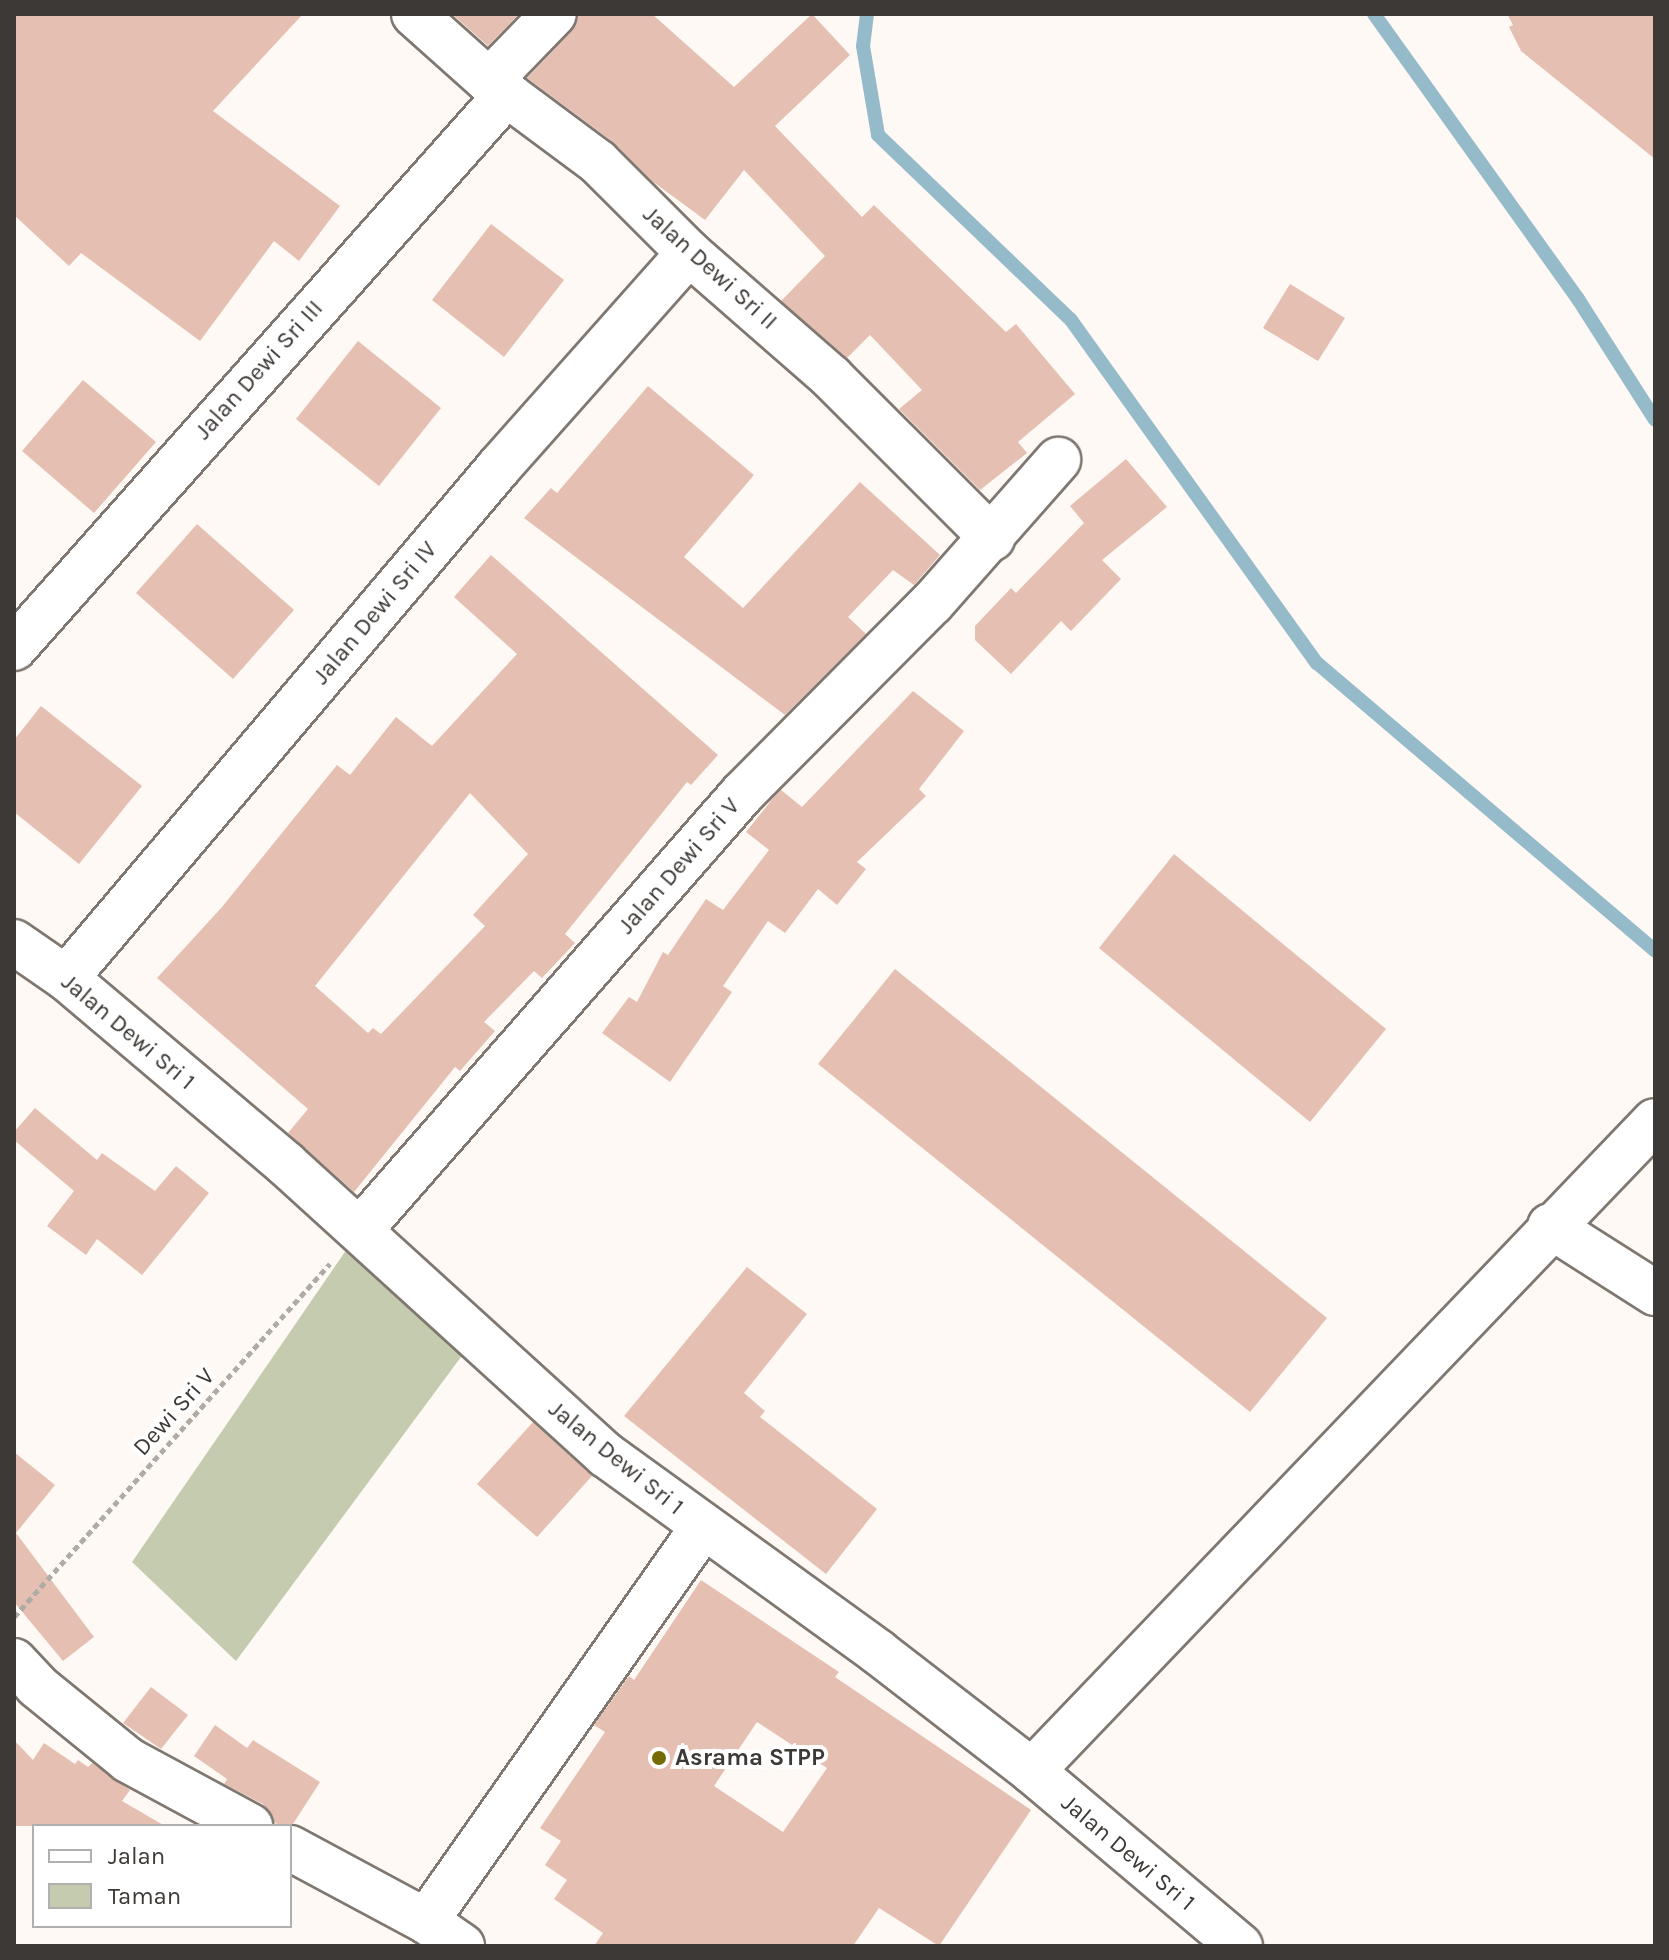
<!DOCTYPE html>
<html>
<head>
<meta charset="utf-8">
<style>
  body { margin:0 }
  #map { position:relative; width:1669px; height:1960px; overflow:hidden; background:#fef9f4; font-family:Karla,sans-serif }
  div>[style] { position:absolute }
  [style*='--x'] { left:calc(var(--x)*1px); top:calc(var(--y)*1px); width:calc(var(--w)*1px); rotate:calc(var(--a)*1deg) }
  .green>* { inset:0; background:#c4cbae }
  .stream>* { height:14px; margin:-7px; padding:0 7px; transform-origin:7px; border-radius:7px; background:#95bbca }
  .building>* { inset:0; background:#e5c0b2 }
  .path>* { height:5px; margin-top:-2.5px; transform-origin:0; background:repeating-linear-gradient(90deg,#afaba7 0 6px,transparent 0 10px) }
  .roads { filter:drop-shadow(2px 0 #7f7770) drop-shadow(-2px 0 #7f7770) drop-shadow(0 2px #7f7770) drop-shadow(0 -2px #7f7770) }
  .minor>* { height:44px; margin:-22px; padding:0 22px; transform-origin:22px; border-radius:22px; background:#fff }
  .major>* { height:44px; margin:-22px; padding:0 22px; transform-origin:22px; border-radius:22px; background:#fff }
  .dots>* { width:22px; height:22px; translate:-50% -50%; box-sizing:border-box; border:4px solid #fff; border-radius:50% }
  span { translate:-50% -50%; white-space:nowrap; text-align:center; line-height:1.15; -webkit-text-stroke:8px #fff; paint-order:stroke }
  .street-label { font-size:24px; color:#3d3936 }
  .poi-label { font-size:24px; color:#3d3936; font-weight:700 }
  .left { translate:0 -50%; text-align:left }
  .frame { position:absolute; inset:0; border:16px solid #3d3936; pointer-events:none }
  .legend { position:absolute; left:32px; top:1824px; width:260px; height:104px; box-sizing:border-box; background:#fff; border:2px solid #b1b0af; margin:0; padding:10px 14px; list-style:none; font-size:24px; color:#3d3936 }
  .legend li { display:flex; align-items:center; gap:16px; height:40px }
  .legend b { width:40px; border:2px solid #b1b0af }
</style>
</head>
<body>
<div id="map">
  <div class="green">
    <i style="clip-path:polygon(360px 1230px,475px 1338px,236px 1661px,132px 1562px)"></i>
  </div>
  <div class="stream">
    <i style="--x:867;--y:14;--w:32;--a:97"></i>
    <i style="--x:863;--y:46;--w:90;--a:80.4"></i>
    <i style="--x:878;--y:135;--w:267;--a:43.8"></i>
    <i style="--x:1071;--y:320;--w:422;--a:54.4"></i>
    <i style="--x:1317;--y:663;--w:444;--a:40.4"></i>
    <i style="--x:1374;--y:14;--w:350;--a:54.4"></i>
    <i style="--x:1578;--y:299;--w:143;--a:57.5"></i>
  </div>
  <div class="building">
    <i style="clip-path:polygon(14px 14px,303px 14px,213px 111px,340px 206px,299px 261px,274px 241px,200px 341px,81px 253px,69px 266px,14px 215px)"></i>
    <i style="clip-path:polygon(452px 14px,519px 14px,488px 46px)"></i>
    <i style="clip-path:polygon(578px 14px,652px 14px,734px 87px,812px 14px,850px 55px,775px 126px,862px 217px,874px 205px,1006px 332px,1016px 324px,1075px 394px,1018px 442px,1027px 453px,980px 490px,899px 409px,922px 390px,870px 335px,847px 358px,781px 301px,825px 256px,744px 170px,705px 220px,652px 181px,613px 142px,527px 78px,572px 31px)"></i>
    <i style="clip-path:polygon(1507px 14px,1655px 14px,1655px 159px,1521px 51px,1509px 27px,1513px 25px)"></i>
    <i style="clip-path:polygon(491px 224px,564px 280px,504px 357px,432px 300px)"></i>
    <i style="clip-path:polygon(1290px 284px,1345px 318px,1318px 361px,1263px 328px)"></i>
    <i style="clip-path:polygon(358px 341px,441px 408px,379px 486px,296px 419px)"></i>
    <i style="clip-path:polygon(83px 380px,156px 442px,94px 513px,22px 451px)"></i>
    <i style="clip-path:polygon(648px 386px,754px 475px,684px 557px,743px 608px,860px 482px,940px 555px,914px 585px,893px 570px,848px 617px,866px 634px,785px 715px,524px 518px,551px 488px,557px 493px)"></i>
    <i style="clip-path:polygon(1126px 459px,1167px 507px,1102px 560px,1121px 579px,1071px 631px,1061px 621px,1011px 674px,975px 640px,975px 626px,1011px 588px,1016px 593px,1084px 523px,1070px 506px)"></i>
    <i style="clip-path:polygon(197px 524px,294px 610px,233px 679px,136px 593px)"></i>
    <i style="clip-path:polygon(evenodd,491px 555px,718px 755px,691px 785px,687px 782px,565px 934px,575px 943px,542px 978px,534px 971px,484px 1022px,495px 1031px,460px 1071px,455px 1067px,354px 1192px,288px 1133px,308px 1109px,157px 978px,222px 907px,337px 765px,350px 775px,396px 717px,432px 746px,517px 654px,454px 597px,491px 555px,470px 793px,528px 854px,473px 915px,485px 926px,381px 1034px,373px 1028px,368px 1033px,315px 986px,470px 793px)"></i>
    <i style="clip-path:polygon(913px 691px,964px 731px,919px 789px,926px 796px,857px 862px,866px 869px,837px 905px,818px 889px,785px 933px,768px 921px,723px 986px,732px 992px,670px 1082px,602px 1033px,629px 997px,637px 1002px,663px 952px,668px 955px,706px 899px,723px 910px,769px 850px,746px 832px,774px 797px,781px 790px,802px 807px)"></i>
    <i style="clip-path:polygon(41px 706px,142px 786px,79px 864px,14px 812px,14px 740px)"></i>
    <i style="clip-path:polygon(1174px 854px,1386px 1029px,1310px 1122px,1099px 948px)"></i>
    <i style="clip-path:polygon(895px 969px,1327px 1318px,1250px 1412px,818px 1064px)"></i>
    <i style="clip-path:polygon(35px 1108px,97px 1160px,102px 1153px,155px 1191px,176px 1166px,209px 1193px,142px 1275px,97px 1239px,86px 1255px,47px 1226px,74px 1191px,14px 1140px,14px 1132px)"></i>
    <i style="clip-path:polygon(747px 1267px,807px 1314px,744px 1393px,765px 1411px,760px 1417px,877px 1509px,826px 1574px,624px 1416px)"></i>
    <i style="clip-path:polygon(533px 1422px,592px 1476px,537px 1537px,477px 1484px)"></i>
    <i style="clip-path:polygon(14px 1452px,55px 1485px,16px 1533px,94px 1637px,63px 1661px,14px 1602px)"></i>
    <i style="clip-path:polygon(evenodd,701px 1580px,839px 1672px,835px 1677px,1031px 1810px,939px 1946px,879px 1908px,853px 1946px,594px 1946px,603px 1933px,554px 1899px,567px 1880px,545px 1865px,561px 1841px,540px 1828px,605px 1732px,594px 1725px,629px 1676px,634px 1680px,701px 1580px,757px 1722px,827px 1768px,783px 1832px,714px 1786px,757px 1722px)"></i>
    <i style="clip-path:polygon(151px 1687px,188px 1715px,161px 1749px,123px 1723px)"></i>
    <i style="clip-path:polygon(215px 1725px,247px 1748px,253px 1740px,320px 1782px,293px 1824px,280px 1826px,274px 1822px,263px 1804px,224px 1784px,227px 1779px,194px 1756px)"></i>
    <i style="clip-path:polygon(14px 1740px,33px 1760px,44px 1743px,75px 1764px,78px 1760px,88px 1767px,92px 1763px,130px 1790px,122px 1801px,165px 1826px,14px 1826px)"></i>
  </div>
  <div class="path">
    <i style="--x:14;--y:1617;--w:474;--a:-48.2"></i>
  </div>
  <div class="roads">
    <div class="minor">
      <i style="--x:414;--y:14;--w:101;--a:41.8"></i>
      <i style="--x:489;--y:81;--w:136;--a:36.6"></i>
      <i style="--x:598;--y:162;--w:129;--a:45"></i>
      <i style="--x:689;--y:253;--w:189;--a:41.1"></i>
      <i style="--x:831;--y:377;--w:228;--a:45"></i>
      <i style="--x:489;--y:81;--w:93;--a:-45.9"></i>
      <i style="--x:14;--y:648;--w:742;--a:-48.33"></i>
      <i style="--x:14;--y:942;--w:63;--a:34.7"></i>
      <i style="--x:66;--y:978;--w:288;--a:40.2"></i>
      <i style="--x:286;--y:1164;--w:433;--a:42.3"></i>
      <i style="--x:606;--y:1455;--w:336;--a:35.9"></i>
      <i style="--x:878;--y:1652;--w:195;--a:37.7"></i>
      <i style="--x:1032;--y:1771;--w:272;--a:40.1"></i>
      <i style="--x:66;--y:978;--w:670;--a:-49.72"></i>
      <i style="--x:499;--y:467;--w:286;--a:-48.4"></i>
      <i style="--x:1550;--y:1226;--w:125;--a:32.5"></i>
      <i style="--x:360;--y:1230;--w:580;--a:-48.78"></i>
      <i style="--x:742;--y:794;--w:269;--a:-45.2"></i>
      <i style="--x:932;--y:603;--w:191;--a:-48.6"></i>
      <i style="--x:1032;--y:1771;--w:900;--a:-46.22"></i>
      <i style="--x:426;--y:1921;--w:482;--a:-54.9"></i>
    </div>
    <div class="major">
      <i style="--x:14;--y:1661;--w:34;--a:47"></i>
      <i style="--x:37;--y:1686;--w:117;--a:39.1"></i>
      <i style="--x:128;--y:1760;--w:139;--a:28.4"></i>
      <i style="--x:290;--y:1848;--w:154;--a:28.2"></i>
      <i style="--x:426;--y:1921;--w:44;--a:34.8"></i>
    </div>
  </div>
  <div class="dots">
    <i style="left:659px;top:1758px;background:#766b03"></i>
  </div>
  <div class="street-label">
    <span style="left:710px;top:268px;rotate:42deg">Jalan Dewi Sri II</span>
    <span style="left:259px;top:370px;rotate:-48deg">Jalan Dewi Sri III</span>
    <span style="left:375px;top:613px;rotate:-50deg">Jalan Dewi Sri IV</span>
    <span style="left:679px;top:866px;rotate:-49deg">Jalan Dewi Sri V</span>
    <span style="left:128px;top:1032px;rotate:40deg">Jalan Dewi Sri 1</span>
    <span style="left:174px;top:1412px;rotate:-48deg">Dewi Sri V</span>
    <span style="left:616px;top:1458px;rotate:39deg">Jalan Dewi Sri 1</span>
    <span style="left:1128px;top:1853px;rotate:40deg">Jalan Dewi Sri 1</span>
  </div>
  <div class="poi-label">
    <span class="left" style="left:675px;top:1758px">Asrama STPP</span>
  </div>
  <div class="frame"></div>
  <ul class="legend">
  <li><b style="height:10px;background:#fff"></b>Jalan</li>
  <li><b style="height:22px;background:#c4cbae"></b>Taman</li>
  </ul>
</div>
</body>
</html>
